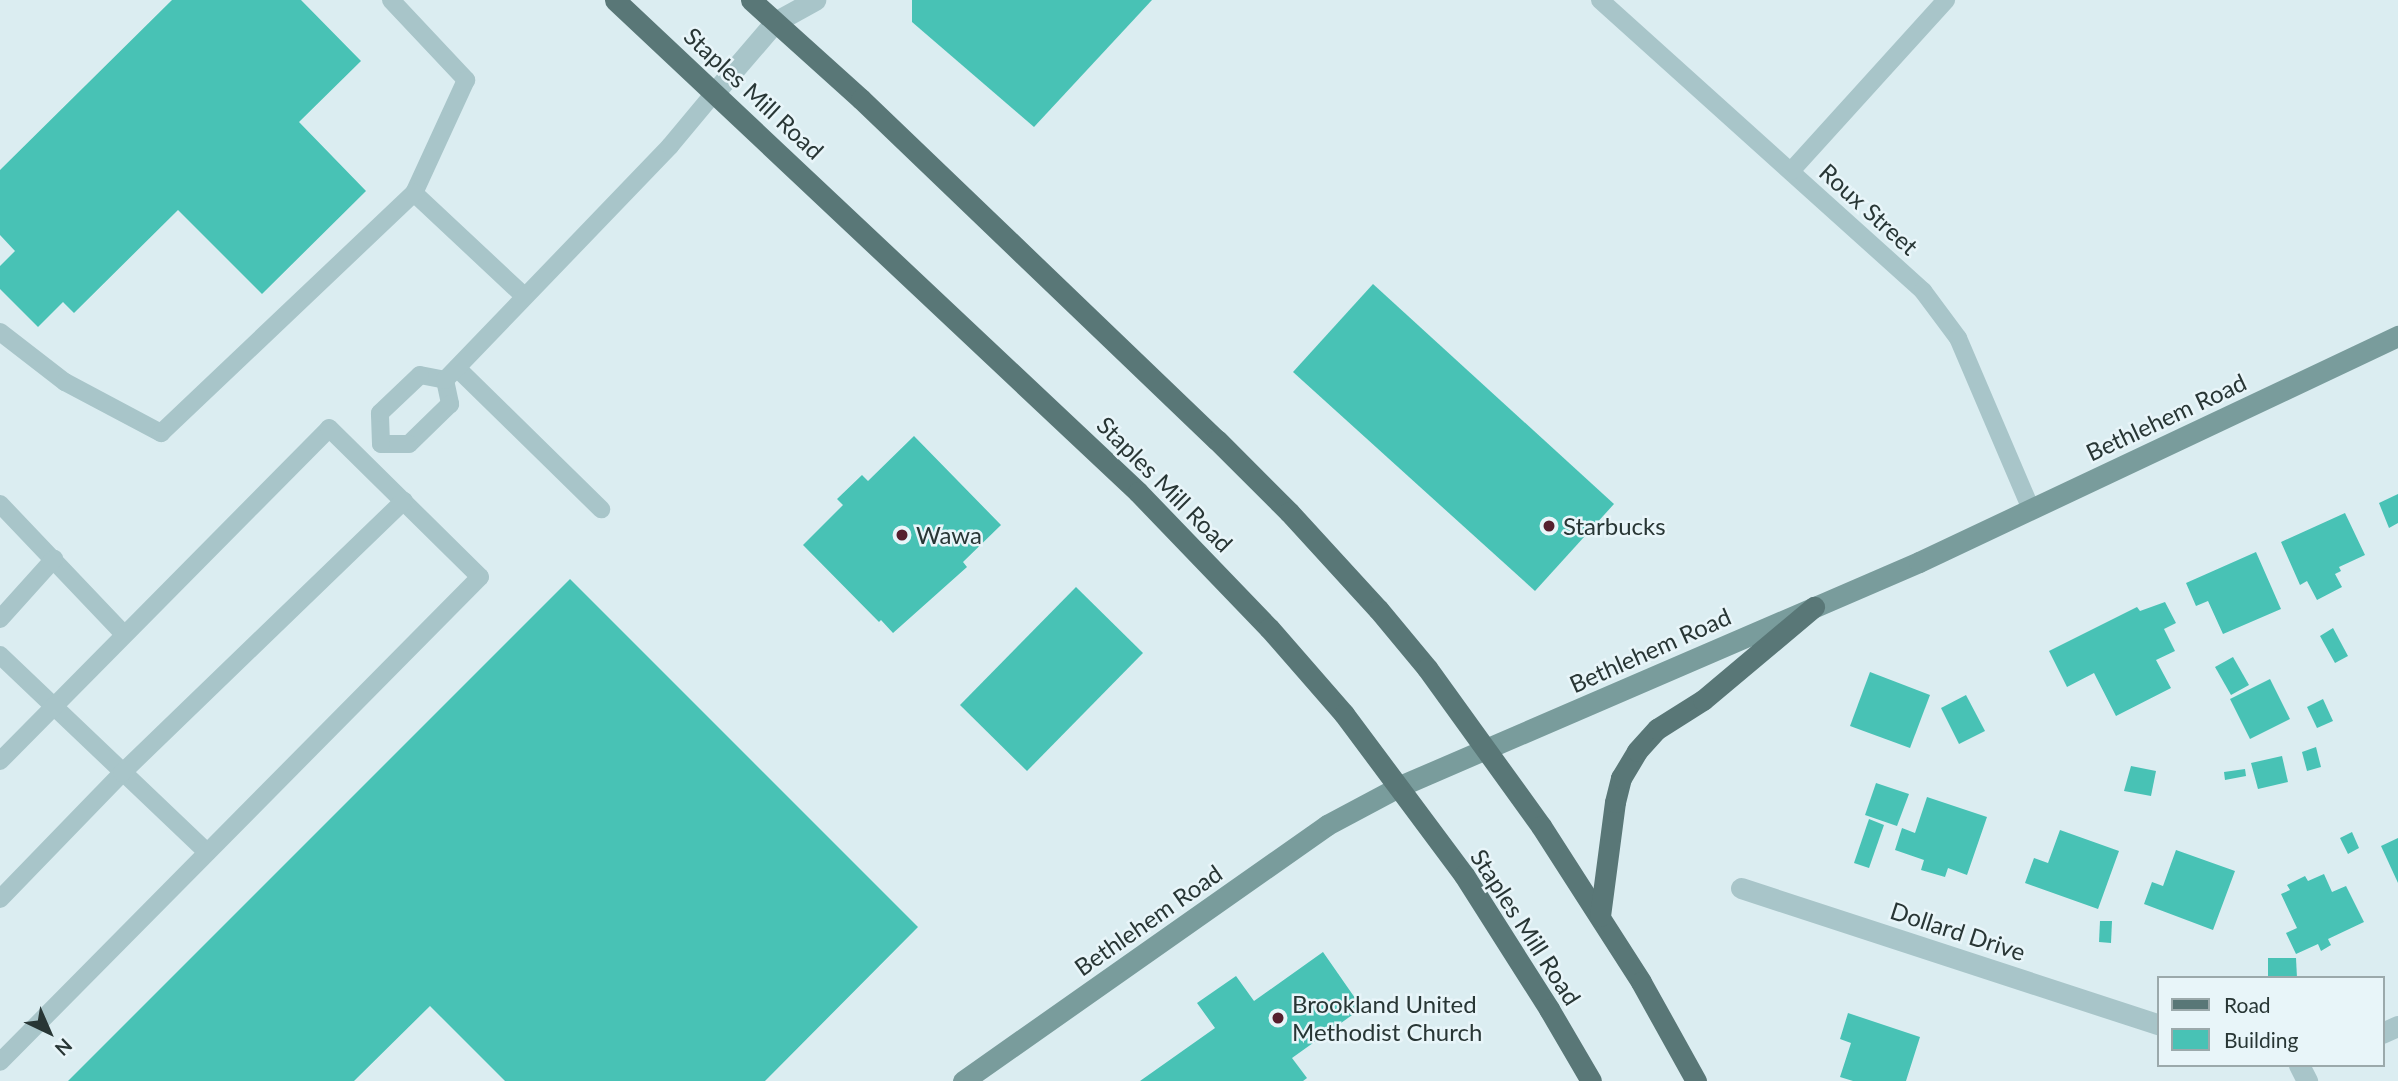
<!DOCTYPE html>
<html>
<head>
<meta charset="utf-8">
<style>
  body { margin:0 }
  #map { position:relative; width:2398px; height:1081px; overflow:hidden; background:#dbedf1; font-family:Lato,sans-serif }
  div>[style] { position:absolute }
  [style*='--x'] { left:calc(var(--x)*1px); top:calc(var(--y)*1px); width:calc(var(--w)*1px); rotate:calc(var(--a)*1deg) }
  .building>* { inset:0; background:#48c2b5 }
  .lane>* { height:18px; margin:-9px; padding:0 9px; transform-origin:9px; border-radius:9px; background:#a8c5c9 }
  .street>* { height:21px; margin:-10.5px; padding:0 10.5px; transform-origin:10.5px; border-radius:10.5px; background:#a8c5c9 }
  .secondary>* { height:21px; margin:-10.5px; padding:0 10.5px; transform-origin:10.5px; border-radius:10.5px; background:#799c9c }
  .primary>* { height:21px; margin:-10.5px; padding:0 10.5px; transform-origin:10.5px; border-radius:10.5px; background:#597777 }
  .dots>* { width:19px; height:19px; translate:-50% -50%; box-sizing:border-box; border:4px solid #e8f5f9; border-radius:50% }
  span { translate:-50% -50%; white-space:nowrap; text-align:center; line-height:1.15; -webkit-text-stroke:5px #e8f5f9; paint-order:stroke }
  .street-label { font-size:24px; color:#283635 }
  .poi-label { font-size:24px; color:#283635 }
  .left { translate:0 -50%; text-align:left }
  .legend { position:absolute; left:2157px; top:976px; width:228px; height:91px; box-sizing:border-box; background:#e8f5f9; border:2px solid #9ba9ab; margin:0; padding:9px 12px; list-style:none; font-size:21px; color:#283635 }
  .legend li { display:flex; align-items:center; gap:14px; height:35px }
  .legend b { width:35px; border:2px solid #9ba9ab }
  .north { position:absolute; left:14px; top:997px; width:70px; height:70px; -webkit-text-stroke:5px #e8f5f9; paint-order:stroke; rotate:136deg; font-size:19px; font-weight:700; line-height:28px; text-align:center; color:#283635 }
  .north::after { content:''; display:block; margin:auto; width:24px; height:32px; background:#283635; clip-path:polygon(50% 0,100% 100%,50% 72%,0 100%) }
</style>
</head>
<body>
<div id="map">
  <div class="building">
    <i style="clip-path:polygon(172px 0,301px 0,361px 61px,299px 122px,366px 191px,262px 294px,178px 210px,74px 313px,63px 302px,38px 327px,0 289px,0 266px,15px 251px,0 235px,0 170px)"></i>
    <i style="clip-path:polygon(912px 0,1152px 0,1034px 127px,912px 22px)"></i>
    <i style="clip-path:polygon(1373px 284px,1614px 504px,1535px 591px,1293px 372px)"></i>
    <i style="clip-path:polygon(914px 436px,1001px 525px,963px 562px,967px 567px,893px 633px,881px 620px,879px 622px,803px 545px,843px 505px,837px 499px,862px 475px,868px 481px)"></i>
    <i style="clip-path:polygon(2398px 494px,2398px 523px,2389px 528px,2379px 503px)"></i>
    <i style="clip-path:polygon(2345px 513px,2365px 555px,2339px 567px,2341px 571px,2335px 574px,2342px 587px,2317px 600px,2307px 581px,2300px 585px,2281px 542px)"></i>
    <i style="clip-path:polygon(2256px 552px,2281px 609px,2223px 634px,2208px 601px,2196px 606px,2186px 583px)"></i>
    <i style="clip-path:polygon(570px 579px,918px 927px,765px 1081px,505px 1081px,430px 1006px,354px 1081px,68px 1081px)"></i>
    <i style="clip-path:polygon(1076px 587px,1143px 653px,1027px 771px,960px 705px)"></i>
    <i style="clip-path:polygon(2165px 602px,2176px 623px,2164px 629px,2175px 651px,2156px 660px,2171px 688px,2116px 716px,2094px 673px,2067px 687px,2049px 651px,2137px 607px,2140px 611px)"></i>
    <i style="clip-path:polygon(2333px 628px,2348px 656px,2335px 663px,2320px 636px)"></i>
    <i style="clip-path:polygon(2233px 657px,2249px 685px,2231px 695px,2215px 667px)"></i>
    <i style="clip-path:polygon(1870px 672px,1930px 695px,1910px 748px,1850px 726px)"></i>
    <i style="clip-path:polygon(2270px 679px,2290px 719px,2250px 739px,2230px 699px)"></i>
    <i style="clip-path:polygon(1966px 695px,1985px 731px,1959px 744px,1941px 708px)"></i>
    <i style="clip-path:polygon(2323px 699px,2333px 721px,2317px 728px,2307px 707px)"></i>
    <i style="clip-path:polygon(2316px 747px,2321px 767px,2307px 771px,2302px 752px)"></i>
    <i style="clip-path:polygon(2282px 756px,2288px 782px,2258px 789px,2251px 763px)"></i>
    <i style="clip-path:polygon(2131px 766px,2156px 771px,2151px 796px,2124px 791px)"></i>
    <i style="clip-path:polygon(2245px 769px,2246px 776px,2225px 780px,2224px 772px)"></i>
    <i style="clip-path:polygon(1876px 783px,1909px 794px,1897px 826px,1865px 815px)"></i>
    <i style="clip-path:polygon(1927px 797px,1987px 817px,1967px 875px,1948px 868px,1945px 877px,1921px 870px,1924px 860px,1895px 850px,1902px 828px,1915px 833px)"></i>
    <i style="clip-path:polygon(1869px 819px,1884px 825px,1869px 868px,1854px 863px)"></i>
    <i style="clip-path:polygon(2060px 830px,2119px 851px,2098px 909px,2025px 883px,2034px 858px,2048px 863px)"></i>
    <i style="clip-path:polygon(2352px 832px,2359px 848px,2348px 854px,2340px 838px)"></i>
    <i style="clip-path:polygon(2398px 838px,2398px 883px,2381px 846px)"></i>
    <i style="clip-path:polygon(2176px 850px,2235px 871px,2213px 930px,2144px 904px,2152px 882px,2163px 886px)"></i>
    <i style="clip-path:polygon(2324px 874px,2332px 892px,2346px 886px,2364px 922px,2328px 939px,2331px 945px,2321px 951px,2318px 944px,2296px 954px,2286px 933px,2297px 928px,2281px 894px,2290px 890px,2287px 885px,2305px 876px,2308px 881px)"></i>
    <i style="clip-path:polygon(2100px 921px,2112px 921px,2111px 943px,2099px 942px)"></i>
    <i style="clip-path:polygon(1323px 952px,1362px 1008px,1292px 1058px,1307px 1078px,1303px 1081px,1140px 1081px,1215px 1028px,1197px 1003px,1236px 976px,1254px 1001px)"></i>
    <i style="clip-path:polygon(2268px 958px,2296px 958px,2297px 978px,2268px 978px)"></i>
    <i style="clip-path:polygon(1848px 1013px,1920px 1037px,1906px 1081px,1853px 1081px,1840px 1077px,1851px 1043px,1840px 1039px)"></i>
  </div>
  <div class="lane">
    <i style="--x:391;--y:0;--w:110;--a:46.8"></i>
    <i style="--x:466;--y:80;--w:124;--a:114.7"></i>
    <i style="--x:414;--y:193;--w:151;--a:43.1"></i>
    <i style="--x:1600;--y:0;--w:435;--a:42"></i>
    <i style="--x:1923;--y:291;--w:59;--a:53.3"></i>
    <i style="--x:1958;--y:338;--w:186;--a:66.9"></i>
    <i style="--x:1791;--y:171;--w:231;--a:-47.8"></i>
    <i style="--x:0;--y:332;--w:82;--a:37.6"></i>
    <i style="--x:65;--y:382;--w:109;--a:28"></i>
    <i style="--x:161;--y:433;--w:349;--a:-43.5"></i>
    <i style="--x:457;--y:368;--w:202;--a:44.4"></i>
    <i style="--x:420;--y:375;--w:25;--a:11"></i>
    <i style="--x:445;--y:380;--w:25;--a:78"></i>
    <i style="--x:450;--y:404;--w:57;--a:135.7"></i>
    <i style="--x:409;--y:444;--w:28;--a:180"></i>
    <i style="--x:381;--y:444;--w:31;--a:-92"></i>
    <i style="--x:380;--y:413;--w:55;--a:-43.5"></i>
    <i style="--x:445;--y:380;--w:325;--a:-46.1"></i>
    <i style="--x:670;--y:146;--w:70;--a:-50.2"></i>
    <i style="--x:0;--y:504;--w:180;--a:46.4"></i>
    <i style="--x:0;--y:619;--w:81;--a:-48"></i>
    <i style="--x:0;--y:655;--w:286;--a:43.6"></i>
    <i style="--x:0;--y:761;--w:468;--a:-45.3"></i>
    <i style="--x:329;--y:428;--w:212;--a:44.6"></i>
    <i style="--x:480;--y:577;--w:682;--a:134.7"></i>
    <i style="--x:0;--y:899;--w:175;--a:-45.9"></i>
    <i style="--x:122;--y:773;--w:392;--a:-44"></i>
  </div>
  <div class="street">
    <i style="--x:715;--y:92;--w:92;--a:-49.4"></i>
    <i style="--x:775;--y:22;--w:46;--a:-28.8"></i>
    <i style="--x:1741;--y:888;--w:439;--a:18.1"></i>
    <i style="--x:2382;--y:1033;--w:17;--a:-24"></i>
    <i style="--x:2299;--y:1065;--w:18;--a:63"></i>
  </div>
  <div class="secondary">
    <i style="--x:963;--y:1081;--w:445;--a:-35.1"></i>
    <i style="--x:1327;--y:825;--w:83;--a:-28.1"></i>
    <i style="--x:1400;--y:786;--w:565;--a:-23.34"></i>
    <i style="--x:1919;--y:562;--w:530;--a:-25.26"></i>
  </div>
  <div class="primary">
    <i style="--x:615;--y:0;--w:718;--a:43.25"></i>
    <i style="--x:1138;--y:492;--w:189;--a:46.1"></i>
    <i style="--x:1269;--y:628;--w:114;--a:48.9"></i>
    <i style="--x:1344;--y:714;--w:201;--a:53.3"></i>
    <i style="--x:1464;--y:875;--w:159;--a:57.6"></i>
    <i style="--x:1549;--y:1009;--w:83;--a:59.7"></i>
    <i style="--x:751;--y:0;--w:148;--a:42"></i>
    <i style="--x:861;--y:99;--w:493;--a:43.8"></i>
    <i style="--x:1217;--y:440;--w:102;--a:45"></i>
    <i style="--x:1289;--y:512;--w:132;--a:47.5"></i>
    <i style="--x:1378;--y:609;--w:77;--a:50.3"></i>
    <i style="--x:1427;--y:668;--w:195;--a:54.2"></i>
    <i style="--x:1541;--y:826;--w:185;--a:57.3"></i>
    <i style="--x:1641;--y:982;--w:113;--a:60.9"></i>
    <i style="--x:1600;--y:916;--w:115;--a:-82.5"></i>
    <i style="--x:1615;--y:802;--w:25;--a:-76"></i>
    <i style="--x:1621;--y:778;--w:31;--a:-59"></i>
    <i style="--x:1637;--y:751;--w:30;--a:-48"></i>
    <i style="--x:1657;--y:729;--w:54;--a:-32.2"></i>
    <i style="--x:1703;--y:700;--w:145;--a:-40"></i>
  </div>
  <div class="dots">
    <i style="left:1549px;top:526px;background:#561f2e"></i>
    <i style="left:902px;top:535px;background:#561f2e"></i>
    <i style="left:1278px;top:1018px;background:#561f2e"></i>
  </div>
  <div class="street-label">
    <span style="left:754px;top:93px;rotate:43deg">Staples Mill Road</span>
    <span style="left:1869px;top:209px;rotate:42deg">Roux Street</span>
    <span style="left:2166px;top:417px;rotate:-25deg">Bethlehem Road</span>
    <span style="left:1165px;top:484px;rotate:45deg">Staples Mill Road</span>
    <span style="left:1650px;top:650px;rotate:-24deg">Bethlehem Road</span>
    <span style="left:1148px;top:920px;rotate:-35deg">Bethlehem Road</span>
    <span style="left:1526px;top:927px;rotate:57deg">Staples Mill Road</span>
    <span style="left:1958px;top:931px;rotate:18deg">Dollard Drive</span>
  </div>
  <div class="poi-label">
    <span class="left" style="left:1563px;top:526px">Starbucks</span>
    <span class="left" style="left:916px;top:535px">Wawa</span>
    <span class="left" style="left:1292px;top:1018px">Brookland United<br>Methodist Church</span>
  </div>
  <ul class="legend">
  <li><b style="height:9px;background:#597777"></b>Road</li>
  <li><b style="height:19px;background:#48c2b5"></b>Building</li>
  </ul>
  <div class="north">N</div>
</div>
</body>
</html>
